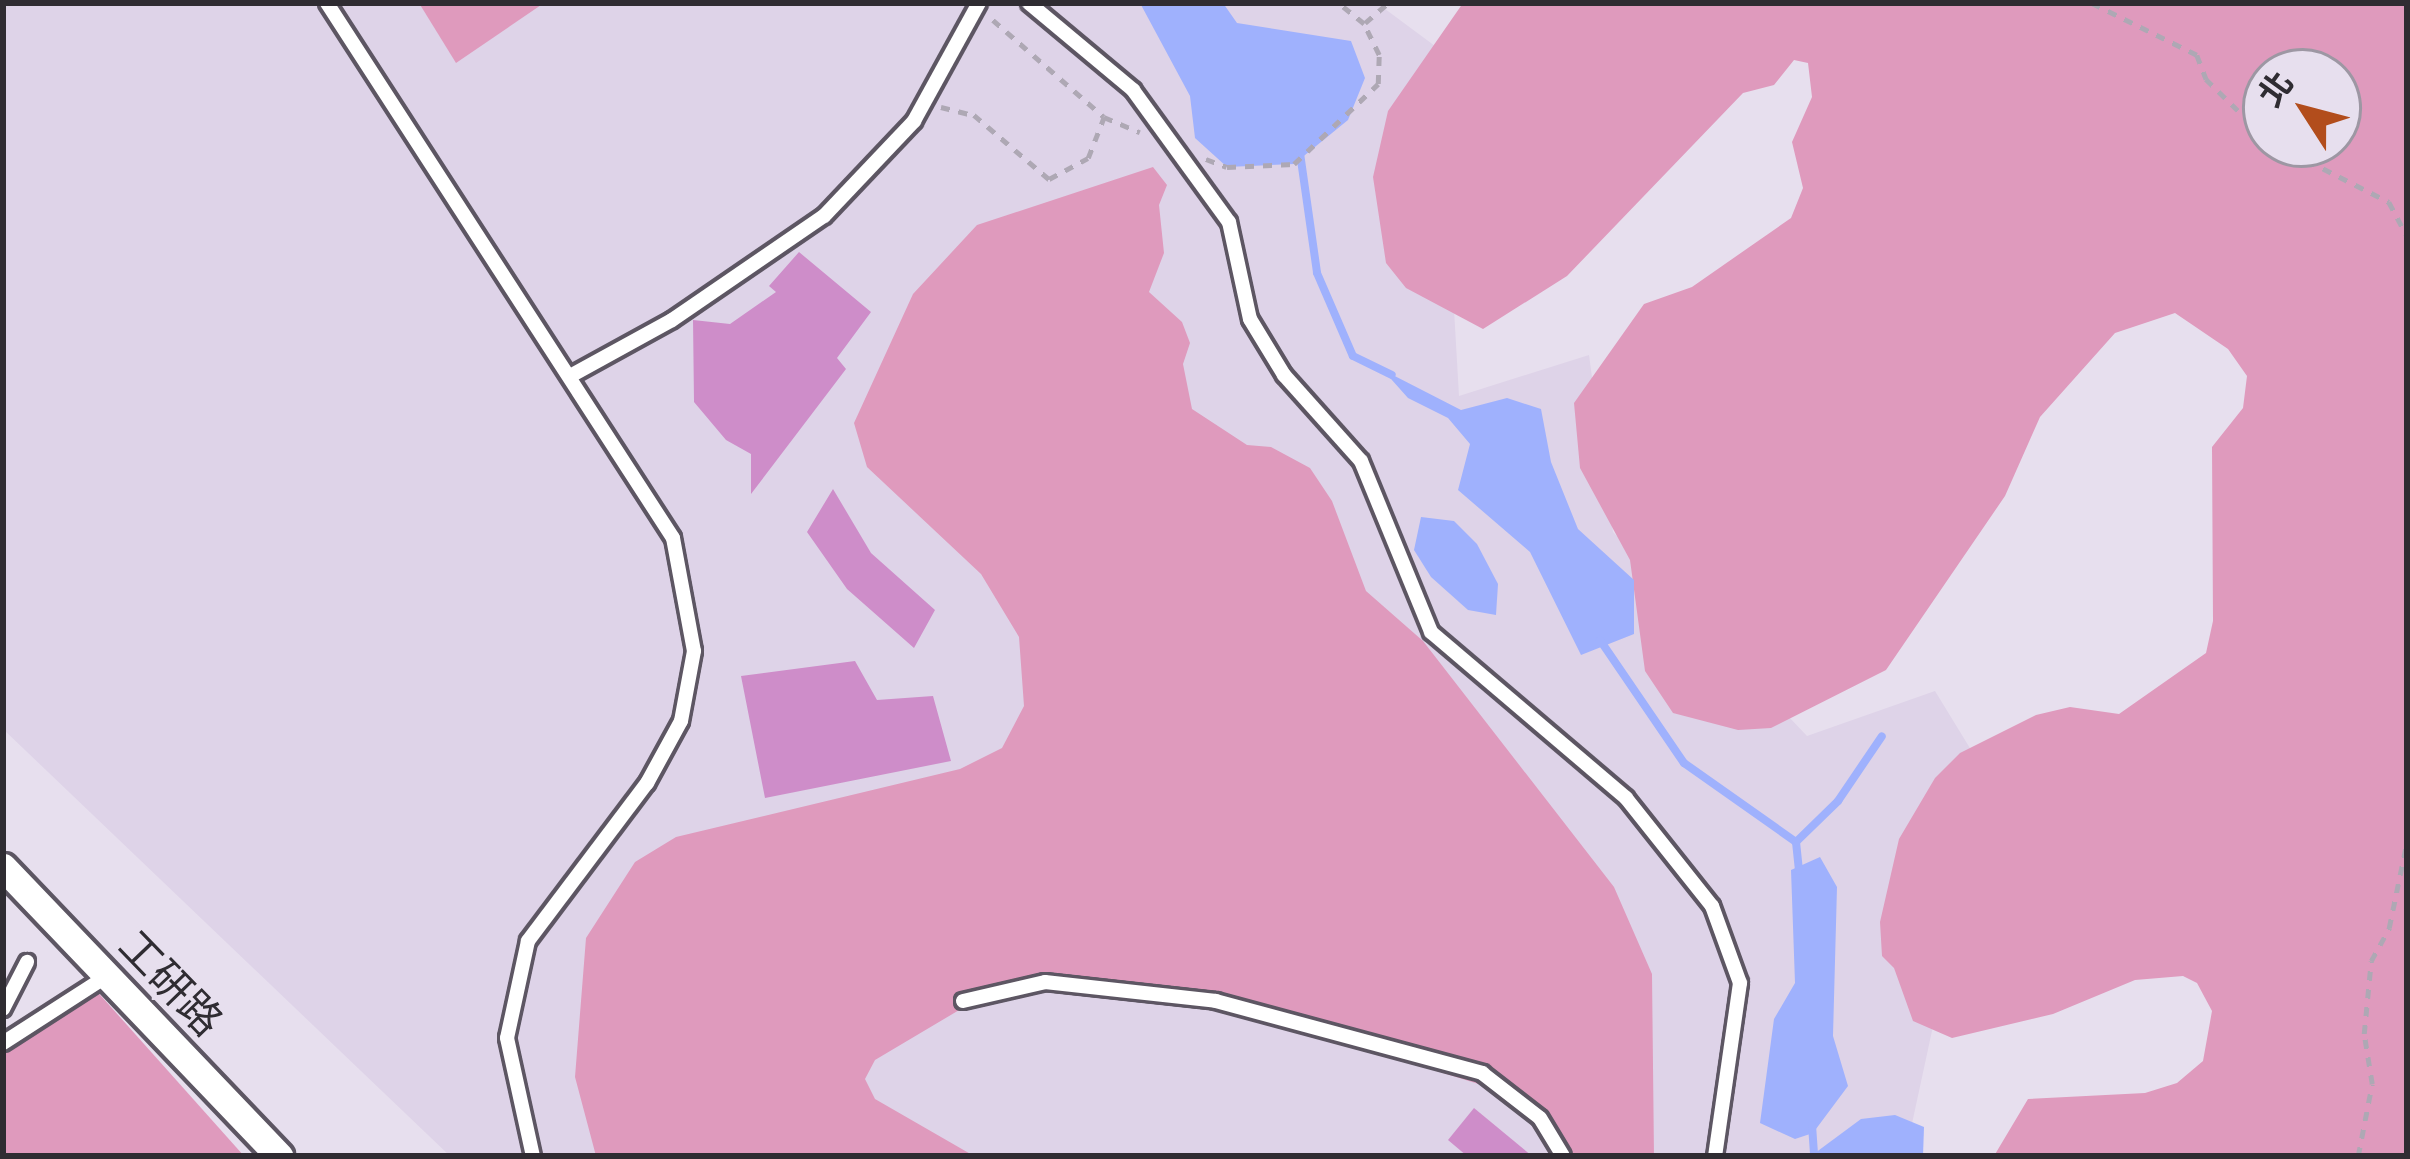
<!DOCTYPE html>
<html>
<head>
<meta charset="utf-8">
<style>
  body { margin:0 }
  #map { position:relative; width:2410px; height:1159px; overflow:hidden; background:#e7dfee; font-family:Inter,"Noto Sans TC",sans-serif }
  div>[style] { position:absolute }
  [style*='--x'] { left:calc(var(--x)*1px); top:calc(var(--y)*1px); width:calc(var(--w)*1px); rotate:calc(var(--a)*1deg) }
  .built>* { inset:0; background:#ded3e8 }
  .green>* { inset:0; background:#df9abd }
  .water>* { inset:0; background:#9fb1fd }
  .stream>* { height:8px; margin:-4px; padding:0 4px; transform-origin:4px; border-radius:4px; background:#9fb1fd }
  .building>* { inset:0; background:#ce8dc9 }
  .path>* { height:4.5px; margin-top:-2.25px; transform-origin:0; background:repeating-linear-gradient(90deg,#aea8b4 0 9px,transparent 0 18px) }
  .roads { filter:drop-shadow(3px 0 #5d5663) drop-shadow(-3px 0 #5d5663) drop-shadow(0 3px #5d5663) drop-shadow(0 -3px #5d5663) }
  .lane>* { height:14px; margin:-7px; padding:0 7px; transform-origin:7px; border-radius:7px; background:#fff }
  .street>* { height:27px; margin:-13.5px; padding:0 13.5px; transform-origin:13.5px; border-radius:13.5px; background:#fff }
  span { translate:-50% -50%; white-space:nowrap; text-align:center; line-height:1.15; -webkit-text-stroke:10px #e7dfee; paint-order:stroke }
  .street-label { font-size:42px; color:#2f2c32 }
  .frame { position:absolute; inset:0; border:6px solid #2f2c32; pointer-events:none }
  .north { position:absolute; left:2242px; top:48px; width:120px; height:120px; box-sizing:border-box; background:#e7dfee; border:3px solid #9d97a3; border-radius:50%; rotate:306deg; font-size:33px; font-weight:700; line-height:48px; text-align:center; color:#2f2c32 }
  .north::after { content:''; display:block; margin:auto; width:42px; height:54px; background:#b24d1c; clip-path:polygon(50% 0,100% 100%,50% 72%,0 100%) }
</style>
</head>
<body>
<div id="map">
  <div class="built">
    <i style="clip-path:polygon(3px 3px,1377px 3px,1439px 49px,1459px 396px,1589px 355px,1613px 532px,1807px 736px,1935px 691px,1987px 776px,1905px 1156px,450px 1156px,3px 729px)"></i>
  </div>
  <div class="green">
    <i style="clip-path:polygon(419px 3px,544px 3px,456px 63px)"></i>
    <i style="clip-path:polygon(evenodd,1463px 3px,2407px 3px,2407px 1156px,1994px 1156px,2028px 1099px,2145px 1093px,2177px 1083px,2203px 1061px,2212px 1011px,2197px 983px,2183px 976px,2135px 980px,2053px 1014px,1952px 1038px,1913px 1021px,1894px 968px,1882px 956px,1880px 922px,1899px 839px,1935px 778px,1960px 753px,2036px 715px,2070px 707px,2119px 714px,2206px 653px,2213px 621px,2212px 447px,2243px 408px,2247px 376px,2228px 349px,2175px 313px,2115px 333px,2040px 417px,2005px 496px,1886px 670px,1771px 728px,1738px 730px,1673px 713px,1645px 671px,1630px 560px,1580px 468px,1574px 403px,1644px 304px,1692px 287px,1791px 218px,1803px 188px,1792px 142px,1812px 97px,1808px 63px,1794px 60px,1774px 85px,1743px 93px,1567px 276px,1483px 329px,1406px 288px,1386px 263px,1373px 177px,1388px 111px,1463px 3px,2266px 72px,2338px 72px,2338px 144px,2266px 144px,2266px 72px)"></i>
    <i style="clip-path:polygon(1153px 167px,1167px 185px,1159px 205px,1164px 253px,1149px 292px,1182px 322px,1190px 343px,1183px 364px,1192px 409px,1247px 445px,1271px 447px,1310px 468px,1332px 501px,1366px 591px,1423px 641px,1614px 887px,1652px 974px,1654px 1156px,1560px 1156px,1555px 1125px,1520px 1097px,1223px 1004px,1064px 985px,971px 1003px,875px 1060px,865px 1079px,875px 1099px,974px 1156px,596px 1156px,575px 1077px,586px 938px,635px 862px,676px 837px,960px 769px,1002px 748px,1024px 706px,1019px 637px,981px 574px,867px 467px,854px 423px,913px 294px,977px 225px)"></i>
    <i style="clip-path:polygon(94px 988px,244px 1156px,3px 1156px,3px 1031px)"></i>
  </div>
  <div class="water">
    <i style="clip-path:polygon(1140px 3px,1223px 3px,1237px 23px,1351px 41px,1365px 78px,1348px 120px,1294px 164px,1227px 167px,1195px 138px,1190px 96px)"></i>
    <i style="clip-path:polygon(1383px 370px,1461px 410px,1507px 398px,1541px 409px,1551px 462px,1578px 529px,1634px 580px,1634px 634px,1581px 655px,1530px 552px,1458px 490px,1470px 444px,1448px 418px,1408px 398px)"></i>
    <i style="clip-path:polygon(1421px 517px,1454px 521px,1477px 544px,1498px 584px,1496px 615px,1468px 610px,1431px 577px,1414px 550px)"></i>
    <i style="clip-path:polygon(1820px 857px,1837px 887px,1833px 1036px,1848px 1086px,1813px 1133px,1795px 1139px,1760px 1123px,1774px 1019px,1795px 983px,1791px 870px)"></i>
    <i style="clip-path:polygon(1895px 1115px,1924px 1127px,1923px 1156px,1811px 1156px,1861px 1119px)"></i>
  </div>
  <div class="stream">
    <i style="--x:1300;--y:153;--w:121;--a:81.9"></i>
    <i style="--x:1317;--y:273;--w:90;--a:66.6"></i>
    <i style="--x:1353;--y:356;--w:43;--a:26"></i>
    <i style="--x:1600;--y:640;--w:149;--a:55.7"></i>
    <i style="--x:1684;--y:763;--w:137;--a:35.2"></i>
    <i style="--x:1796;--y:842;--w:29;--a:84"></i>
    <i style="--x:1796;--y:842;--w:59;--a:-44.3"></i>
    <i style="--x:1838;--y:801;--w:78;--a:-55.9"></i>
    <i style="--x:1812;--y:1125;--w:31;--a:86"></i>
  </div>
  <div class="building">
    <i style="clip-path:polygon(799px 252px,871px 312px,837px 358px,846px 369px,751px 494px,751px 454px,726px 440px,694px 402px,693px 320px,730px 324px,776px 292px,769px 286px)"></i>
    <i style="clip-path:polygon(833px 489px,871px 553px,935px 610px,914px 648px,847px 589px,807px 532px)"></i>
    <i style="clip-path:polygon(855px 661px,877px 700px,933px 696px,951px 761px,765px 798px,741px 676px)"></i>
    <i style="clip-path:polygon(1474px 1108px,1532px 1156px,1467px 1156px,1448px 1140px)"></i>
  </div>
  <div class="path">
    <i style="--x:1230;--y:3;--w:56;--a:0"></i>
    <i style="--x:2092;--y:3;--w:117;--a:26.3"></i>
    <i style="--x:2197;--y:55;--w:26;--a:69"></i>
    <i style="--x:2206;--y:79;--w:84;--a:44.5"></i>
    <i style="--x:993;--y:20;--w:147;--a:41.1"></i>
    <i style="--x:1104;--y:117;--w:39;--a:23"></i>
    <i style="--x:1365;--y:23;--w:30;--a:-41"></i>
    <i style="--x:941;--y:107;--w:34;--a:14"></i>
    <i style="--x:974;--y:115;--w:99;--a:40.5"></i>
    <i style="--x:1049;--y:179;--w:44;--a:-28.3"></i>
    <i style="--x:1088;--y:158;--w:44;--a:-68.7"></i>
    <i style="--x:2275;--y:144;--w:128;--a:27"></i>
    <i style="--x:2389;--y:202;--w:38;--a:62"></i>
    <i style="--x:1206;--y:159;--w:22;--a:21"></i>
    <i style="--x:1227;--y:167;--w:67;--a:-2.6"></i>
    <i style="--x:1294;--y:164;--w:116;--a:-43.6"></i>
    <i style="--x:1378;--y:84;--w:29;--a:-88"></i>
    <i style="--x:1379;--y:55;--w:34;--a:-116"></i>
    <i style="--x:1364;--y:24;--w:33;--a:-141"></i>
    <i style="--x:2358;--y:1156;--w:73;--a:-79"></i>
    <i style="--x:2372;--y:1084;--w:51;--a:-99.1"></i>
    <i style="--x:2364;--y:1034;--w:73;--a:-84.5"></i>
    <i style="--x:2371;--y:961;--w:38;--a:-61"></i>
    <i style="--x:2389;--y:928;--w:89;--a:-78.3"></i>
  </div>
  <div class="roads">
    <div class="lane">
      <i style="--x:327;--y:3;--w:637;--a:57.11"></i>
      <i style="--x:673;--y:538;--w:115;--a:79.5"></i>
      <i style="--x:694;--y:651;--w:71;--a:100.5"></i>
      <i style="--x:681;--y:721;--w:71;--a:118.7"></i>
      <i style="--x:647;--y:783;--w:198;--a:127"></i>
      <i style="--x:528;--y:941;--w:99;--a:102.2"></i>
      <i style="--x:507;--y:1038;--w:121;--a:77.6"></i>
      <i style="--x:1029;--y:3;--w:136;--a:39.9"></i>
      <i style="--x:1133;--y:90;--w:163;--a:54"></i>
      <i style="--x:1229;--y:222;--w:99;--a:77.8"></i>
      <i style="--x:1250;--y:319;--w:66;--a:58.7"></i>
      <i style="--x:1284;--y:375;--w:115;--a:48.2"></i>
      <i style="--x:1361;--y:461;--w:185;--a:67.7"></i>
      <i style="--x:1431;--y:632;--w:256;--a:40.4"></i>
      <i style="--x:1626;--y:798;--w:138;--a:51.5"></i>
      <i style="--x:1712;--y:906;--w:82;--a:70"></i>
      <i style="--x:1740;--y:983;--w:175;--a:98.2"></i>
      <i style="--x:572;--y:375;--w:114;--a:-28.8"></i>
      <i style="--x:672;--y:320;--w:184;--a:-34.4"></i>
      <i style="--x:824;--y:216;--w:131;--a:-46.5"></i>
      <i style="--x:914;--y:121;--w:135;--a:-61.2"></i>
      <i style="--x:963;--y:1001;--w:84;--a:-13"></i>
      <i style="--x:1045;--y:982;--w:172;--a:6.3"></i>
      <i style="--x:1216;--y:1001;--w:276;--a:15.1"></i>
      <i style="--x:1482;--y:1073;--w:73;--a:37.8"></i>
      <i style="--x:1540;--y:1118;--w:44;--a:58.8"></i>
      <i style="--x:3;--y:1009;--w:53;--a:-62.9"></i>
      <i style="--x:3;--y:1043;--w:124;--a:-32.8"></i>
    </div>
    <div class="street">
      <i style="--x:3;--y:867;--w:400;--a:46.3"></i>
    </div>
  </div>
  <div class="street-label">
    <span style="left:171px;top:983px;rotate:46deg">工研路</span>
  </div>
  <div class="frame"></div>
  <div class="north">北</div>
</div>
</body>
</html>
